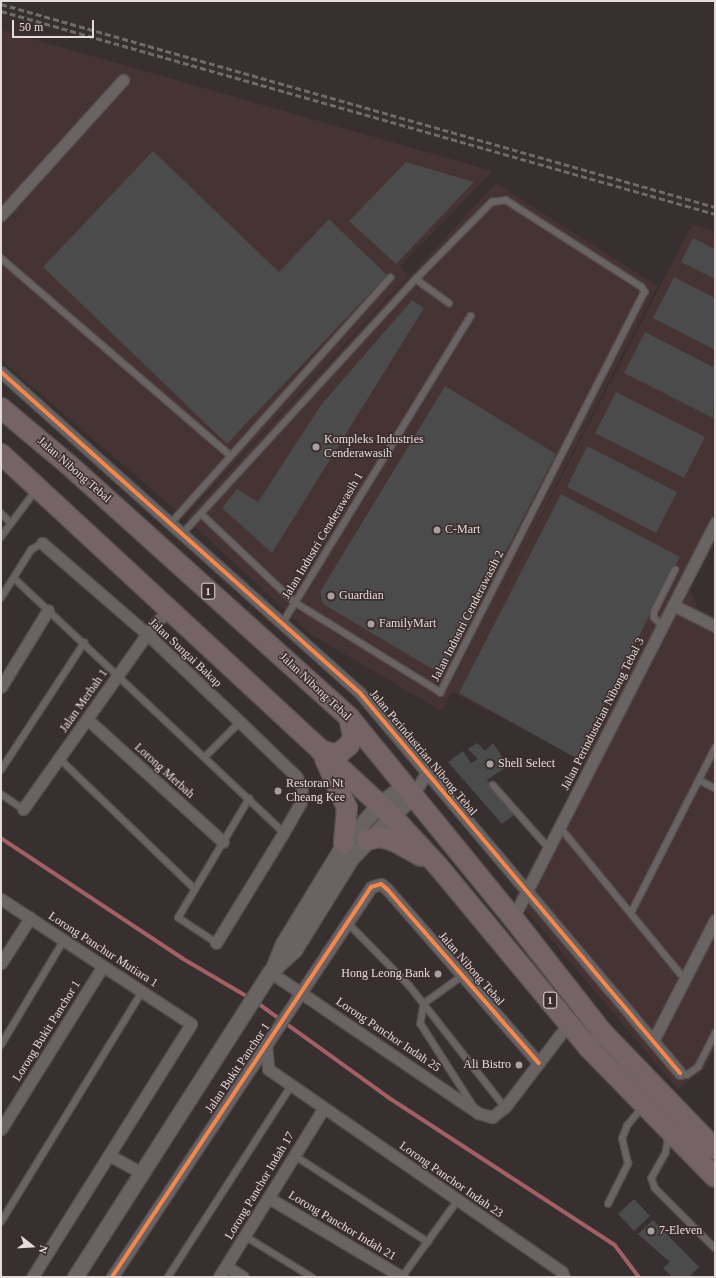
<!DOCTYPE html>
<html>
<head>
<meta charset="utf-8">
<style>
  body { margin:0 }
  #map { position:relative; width:716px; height:1278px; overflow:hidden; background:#383030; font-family:"Times New Roman",serif }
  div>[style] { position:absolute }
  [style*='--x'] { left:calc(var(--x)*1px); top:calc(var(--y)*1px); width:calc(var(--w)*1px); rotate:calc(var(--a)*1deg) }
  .built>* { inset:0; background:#463333 }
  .stream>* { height:3.5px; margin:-1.75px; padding:0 1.75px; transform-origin:1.75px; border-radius:1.75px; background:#a26065 }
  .building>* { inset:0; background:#4b4b4b }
  .roads { filter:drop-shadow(1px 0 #574f4f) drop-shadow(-1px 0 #574f4f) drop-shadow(0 1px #574f4f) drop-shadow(0 -1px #574f4f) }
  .lane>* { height:5.5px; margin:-2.75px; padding:0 2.75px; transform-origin:2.75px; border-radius:2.75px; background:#696363 }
  .street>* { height:11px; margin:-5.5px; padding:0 5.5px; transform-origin:5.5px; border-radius:5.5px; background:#696363 }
  .secondary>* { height:15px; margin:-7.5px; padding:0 7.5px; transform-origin:7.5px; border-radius:7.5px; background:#696363 }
  .highway>* { height:20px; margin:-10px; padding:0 10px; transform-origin:10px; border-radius:10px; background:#766366 }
  .rail>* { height:3px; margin-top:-1.5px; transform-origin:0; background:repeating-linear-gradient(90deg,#6f6b6b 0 6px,transparent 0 9px) }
  .cycleway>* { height:4px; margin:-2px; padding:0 2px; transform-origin:2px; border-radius:2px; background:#f5874c }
  .dots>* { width:11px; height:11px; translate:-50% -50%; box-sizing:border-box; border:2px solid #3b2d2d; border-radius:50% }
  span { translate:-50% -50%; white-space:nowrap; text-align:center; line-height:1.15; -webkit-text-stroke:3px #3b2d2d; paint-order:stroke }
  .shield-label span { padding:1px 3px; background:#3b2d2d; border:1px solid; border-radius:3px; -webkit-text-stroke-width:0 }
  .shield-label { font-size:11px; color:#e5dbdb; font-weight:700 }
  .poi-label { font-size:12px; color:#e5dbdb }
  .left { translate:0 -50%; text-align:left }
  .right { translate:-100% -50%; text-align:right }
  .street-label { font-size:12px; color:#e5dbdb }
  .frame { position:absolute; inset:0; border:2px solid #e5dbdb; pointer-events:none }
  .north { position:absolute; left:12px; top:1226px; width:40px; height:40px; -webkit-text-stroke:3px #3b2d2d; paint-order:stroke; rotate:107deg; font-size:11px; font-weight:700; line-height:16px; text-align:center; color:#e5dbdb }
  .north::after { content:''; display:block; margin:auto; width:14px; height:18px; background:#e5dbdb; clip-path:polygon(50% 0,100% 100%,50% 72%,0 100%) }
  .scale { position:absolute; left:12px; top:20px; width:82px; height:18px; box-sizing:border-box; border:2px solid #e5dbdb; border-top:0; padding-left:5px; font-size:12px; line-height:14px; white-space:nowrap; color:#e5dbdb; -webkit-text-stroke:3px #3b2d2d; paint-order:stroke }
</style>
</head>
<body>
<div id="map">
  <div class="built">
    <i style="clip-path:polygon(1px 30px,493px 171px,400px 266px,409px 275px,184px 517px,1px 360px)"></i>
    <i style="clip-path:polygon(496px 183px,657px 286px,490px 616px,692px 224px,715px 231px,715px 543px,690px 589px,698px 609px,715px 617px,715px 1048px,705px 1068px,678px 1089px,515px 897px,587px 762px,452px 692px,442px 711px,312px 635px,186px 518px)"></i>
  </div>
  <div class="stream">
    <i style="--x:1;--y:838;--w:217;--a:33.5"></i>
    <i style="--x:182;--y:958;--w:79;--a:30.5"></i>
    <i style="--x:255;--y:1001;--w:164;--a:35.8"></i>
    <i style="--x:388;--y:1097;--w:271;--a:33.1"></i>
    <i style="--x:615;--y:1245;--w:40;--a:53"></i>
  </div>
  <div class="building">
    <i style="clip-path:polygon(153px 151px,279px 272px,329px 219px,387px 275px,227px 444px,43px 267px)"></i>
    <i style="clip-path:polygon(406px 162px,474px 182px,396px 264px,349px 221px)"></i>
    <i style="clip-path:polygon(693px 238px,715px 249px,715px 279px,681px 262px)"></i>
    <i style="clip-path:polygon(674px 277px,715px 298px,715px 350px,653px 318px)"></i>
    <i style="clip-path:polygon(412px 300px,424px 308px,272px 553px,222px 508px,237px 489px,258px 502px,321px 405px)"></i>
    <i style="clip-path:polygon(645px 332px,715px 368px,713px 418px,624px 373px)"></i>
    <i style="clip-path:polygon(445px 386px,556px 454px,444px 672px,439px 673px,323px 604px,320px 592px)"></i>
    <i style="clip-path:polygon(616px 392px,705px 437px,684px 478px,595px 433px)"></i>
    <i style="clip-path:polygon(587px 446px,677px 492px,656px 533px,567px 487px)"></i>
    <i style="clip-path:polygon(561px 494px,680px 557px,576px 758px,459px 693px)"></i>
    <i style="clip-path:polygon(477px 743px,485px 751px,493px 743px,508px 766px,487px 780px,514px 815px,502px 824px,448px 762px,463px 751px,471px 763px,478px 759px,468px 749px)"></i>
    <i style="clip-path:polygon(634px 1199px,650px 1216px,634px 1231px,618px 1214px)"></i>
    <i style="clip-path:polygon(653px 1220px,699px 1267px,689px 1277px,672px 1277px,663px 1268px,670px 1262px,638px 1234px)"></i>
  </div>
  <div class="roads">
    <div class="lane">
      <i style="--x:1;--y:258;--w:303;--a:40.7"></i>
      <i style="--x:416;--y:279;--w:41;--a:36"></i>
      <i style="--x:1;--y:513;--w:14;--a:45"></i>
      <i style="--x:171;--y:523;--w:329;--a:-48.2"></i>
      <i style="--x:183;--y:533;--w:345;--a:-47.5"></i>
      <i style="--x:416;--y:279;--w:108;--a:-45.4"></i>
      <i style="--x:492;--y:202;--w:14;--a:-8"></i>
      <i style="--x:506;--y:200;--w:161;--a:32.6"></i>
      <i style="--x:642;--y:287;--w:6;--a:59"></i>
      <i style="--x:645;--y:292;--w:450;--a:117"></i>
      <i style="--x:441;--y:693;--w:172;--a:-148.3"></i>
      <i style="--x:295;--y:603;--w:128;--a:-136.6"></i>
      <i style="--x:1;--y:537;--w:59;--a:-53.3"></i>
      <i style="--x:14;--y:578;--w:371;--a:43.3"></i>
      <i style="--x:1;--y:598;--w:57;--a:-58"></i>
      <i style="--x:31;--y:550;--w:13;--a:-32"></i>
      <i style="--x:282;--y:624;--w:361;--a:-58.5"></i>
      <i style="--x:662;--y:626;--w:11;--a:-135"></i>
      <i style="--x:654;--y:618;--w:6;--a:-90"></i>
      <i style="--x:654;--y:612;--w:47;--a:-63.4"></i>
      <i style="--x:205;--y:757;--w:49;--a:-45"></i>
      <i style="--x:59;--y:758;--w:189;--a:43.9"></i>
      <i style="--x:1;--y:770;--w:152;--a:-56.8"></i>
      <i style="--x:699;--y:780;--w:18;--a:27"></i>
      <i style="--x:493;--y:785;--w:84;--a:48.4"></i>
      <i style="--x:1;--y:794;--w:27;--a:34"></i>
      <i style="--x:560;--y:827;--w:197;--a:50.6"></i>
      <i style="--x:631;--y:913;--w:185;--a:-63"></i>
      <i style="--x:348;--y:923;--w:87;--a:45.5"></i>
      <i style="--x:409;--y:985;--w:155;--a:51.8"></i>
      <i style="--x:216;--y:943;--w:45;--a:-146.7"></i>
      <i style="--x:178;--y:918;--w:139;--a:-59.2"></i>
      <i style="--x:463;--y:976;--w:48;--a:144.3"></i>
      <i style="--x:424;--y:1004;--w:20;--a:99"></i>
      <i style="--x:421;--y:1024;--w:98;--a:57.4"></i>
      <i style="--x:1;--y:1045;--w:122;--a:-59"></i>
      <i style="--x:680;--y:1073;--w:7;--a:16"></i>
      <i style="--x:687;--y:1075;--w:14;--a:-36"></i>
      <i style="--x:698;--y:1067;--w:38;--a:-63"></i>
      <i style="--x:669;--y:1136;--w:17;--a:100"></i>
      <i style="--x:666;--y:1153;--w:29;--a:119"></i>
      <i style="--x:652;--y:1178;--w:10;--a:73"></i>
      <i style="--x:655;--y:1188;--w:85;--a:45"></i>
      <i style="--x:294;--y:1155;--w:160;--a:33"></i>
      <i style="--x:608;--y:1204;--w:45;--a:-63.4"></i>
      <i style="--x:628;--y:1164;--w:26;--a:-103"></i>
      <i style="--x:622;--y:1139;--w:14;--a:-69"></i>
      <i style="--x:627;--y:1126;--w:26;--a:-51"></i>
      <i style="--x:1;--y:1222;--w:270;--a:-58.5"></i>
      <i style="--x:245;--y:1236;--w:79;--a:31.5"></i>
      <i style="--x:168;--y:1277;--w:227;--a:-57.2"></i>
      <i style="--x:402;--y:1277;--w:95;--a:-54"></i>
    </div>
    <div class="street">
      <i style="--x:1;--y:215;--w:182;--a:-47.9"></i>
      <i style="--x:1;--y:372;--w:482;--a:41.8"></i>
      <i style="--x:360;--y:693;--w:497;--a:49.9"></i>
      <i style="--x:42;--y:543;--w:139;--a:40.9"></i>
      <i style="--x:147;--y:634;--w:128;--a:43.4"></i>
      <i style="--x:240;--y:722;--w:78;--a:44"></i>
      <i style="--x:296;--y:776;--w:13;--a:63"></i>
      <i style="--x:302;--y:788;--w:14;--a:94"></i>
      <i style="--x:301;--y:802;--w:34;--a:120"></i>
      <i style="--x:284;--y:832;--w:130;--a:121.5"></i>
      <i style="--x:673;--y:605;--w:47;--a:26.6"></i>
      <i style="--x:1;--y:687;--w:90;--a:-58.6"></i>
      <i style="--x:87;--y:719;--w:183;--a:42.1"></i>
      <i style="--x:413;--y:795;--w:27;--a:-59"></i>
      <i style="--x:23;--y:809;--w:214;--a:-54.7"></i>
      <i style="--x:147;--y:634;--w:33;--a:-50"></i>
      <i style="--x:1;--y:899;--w:227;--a:33.3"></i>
      <i style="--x:191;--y:1024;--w:299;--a:122.1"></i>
      <i style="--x:513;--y:918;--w:444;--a:-62.9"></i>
      <i style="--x:1;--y:963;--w:54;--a:-57.2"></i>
      <i style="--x:270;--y:972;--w:251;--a:34.1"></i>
      <i style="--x:478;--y:1113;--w:15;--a:16"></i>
      <i style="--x:492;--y:1117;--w:16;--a:-38"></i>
      <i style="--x:505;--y:1107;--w:106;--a:-52.7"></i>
      <i style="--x:653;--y:1041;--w:136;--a:-62.9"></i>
      <i style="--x:266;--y:1044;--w:25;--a:85"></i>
      <i style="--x:268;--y:1069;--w:357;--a:34.6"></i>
      <i style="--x:562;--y:1272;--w:5;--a:68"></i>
      <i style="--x:1;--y:1129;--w:192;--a:-58"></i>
      <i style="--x:109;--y:1155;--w:38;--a:29"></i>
      <i style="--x:269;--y:1198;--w:155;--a:30.7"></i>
      <i style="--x:226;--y:1266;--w:20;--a:33"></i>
      <i style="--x:112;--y:1277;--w:468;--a:-56.4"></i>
      <i style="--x:371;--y:887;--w:10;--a:-17"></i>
      <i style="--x:381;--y:884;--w:8;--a:40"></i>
      <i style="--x:387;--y:889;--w:231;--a:48.9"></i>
      <i style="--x:219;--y:1277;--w:198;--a:-58.2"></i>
    </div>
    <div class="secondary">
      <i style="--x:274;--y:966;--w:24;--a:-68"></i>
      <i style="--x:283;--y:944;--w:117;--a:-58.6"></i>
      <i style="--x:344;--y:844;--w:52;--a:-48.1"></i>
      <i style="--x:379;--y:805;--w:33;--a:-38"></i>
      <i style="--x:75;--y:1277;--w:362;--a:-57.4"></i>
      <i style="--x:270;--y:972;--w:33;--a:-43"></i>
      <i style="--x:294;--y:950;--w:108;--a:-58.2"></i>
      <i style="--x:351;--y:858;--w:88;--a:-45.5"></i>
    </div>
    <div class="highway">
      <i style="--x:1;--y:408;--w:89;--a:40"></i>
      <i style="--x:69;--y:465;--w:377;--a:42"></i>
      <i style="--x:349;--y:717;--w:259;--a:50.8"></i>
      <i style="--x:513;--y:918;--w:145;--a:52"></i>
      <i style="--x:602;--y:1032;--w:163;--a:46"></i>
      <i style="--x:1;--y:454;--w:533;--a:42.79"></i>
      <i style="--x:392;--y:816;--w:68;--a:47.4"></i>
      <i style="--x:438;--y:866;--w:236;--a:50.3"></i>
      <i style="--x:589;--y:1048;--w:180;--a:45.7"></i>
      <i style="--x:320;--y:750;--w:18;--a:16"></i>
      <i style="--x:337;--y:755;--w:16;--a:-40"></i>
      <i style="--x:349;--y:745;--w:9;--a:-63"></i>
      <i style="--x:353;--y:737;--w:20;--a:-101"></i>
      <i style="--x:325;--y:759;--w:54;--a:65.8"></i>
      <i style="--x:347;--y:808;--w:36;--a:95"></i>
      <i style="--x:367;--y:840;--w:14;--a:-12"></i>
      <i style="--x:381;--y:837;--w:16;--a:18"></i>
      <i style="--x:396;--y:842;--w:29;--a:29"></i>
    </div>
  </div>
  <div class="rail">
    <i style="--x:1;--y:4;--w:742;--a:15.87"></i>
    <i style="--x:1;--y:11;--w:742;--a:15.87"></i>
  </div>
  <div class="cycleway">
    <i style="--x:1;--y:372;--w:482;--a:41.8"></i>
    <i style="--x:360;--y:693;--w:497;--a:49.9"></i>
    <i style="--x:112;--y:1277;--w:468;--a:-56.4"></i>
    <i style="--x:371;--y:887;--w:10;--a:-17"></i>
    <i style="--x:381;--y:884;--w:8;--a:40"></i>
    <i style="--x:387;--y:889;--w:231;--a:48.9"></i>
  </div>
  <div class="dots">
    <i style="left:316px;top:447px;background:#a89f9f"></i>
    <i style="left:437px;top:530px;background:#a89f9f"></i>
    <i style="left:331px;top:596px;background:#a89f9f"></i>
    <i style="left:371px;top:624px;background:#a89f9f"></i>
    <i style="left:490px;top:764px;background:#a89f9f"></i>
    <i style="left:278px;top:791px;background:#a89f9f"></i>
    <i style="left:438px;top:974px;background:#a89f9f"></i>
    <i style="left:519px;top:1065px;background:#a89f9f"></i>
    <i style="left:651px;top:1231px;background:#a89f9f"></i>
  </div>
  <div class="shield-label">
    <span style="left:208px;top:591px">1</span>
    <span style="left:550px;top:1000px">1</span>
  </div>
  <div class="poi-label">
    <span class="left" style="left:324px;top:447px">Kompleks Industries<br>Cenderawasih</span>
    <span class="left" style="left:445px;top:530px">C-Mart</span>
    <span class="left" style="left:339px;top:596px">Guardian</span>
    <span class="left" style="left:379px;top:624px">FamilyMart</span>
    <span class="left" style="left:498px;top:764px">Shell Select</span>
    <span class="left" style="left:286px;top:791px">Restoran Nt<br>Cheang Kee</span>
    <span class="right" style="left:430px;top:974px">Hong Leong Bank</span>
    <span class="right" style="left:511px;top:1065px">Ali Bistro</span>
    <span class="left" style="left:659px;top:1231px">7-Eleven</span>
  </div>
  <div class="street-label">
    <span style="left:74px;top:470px;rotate:41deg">Jalan Nibong Tebal</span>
    <span style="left:323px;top:536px;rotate:-59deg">Jalan Industri Cenderawasih 1</span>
    <span style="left:468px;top:616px;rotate:-63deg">Jalan Industri Cenderawasih 2</span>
    <span style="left:185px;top:653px;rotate:43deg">Jalan Sungai Bakap</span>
    <span style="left:315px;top:687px;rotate:43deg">Jalan Nibong Tebal</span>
    <span style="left:84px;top:701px;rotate:-55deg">Jalan Merbah 1</span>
    <span style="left:603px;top:714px;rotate:-63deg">Jalan Perindustrian Nibong Tebal 3</span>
    <span style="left:423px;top:753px;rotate:50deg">Jalan Perindustrian Nibong Tebal</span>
    <span style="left:164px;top:771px;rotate:42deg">Lorong Merbah</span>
    <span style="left:103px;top:950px;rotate:33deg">Lorong Panchur Mutiara 1</span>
    <span style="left:471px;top:969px;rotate:49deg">Jalan Nibong Tebal</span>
    <span style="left:47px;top:1031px;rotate:-58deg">Lorong Bukit Panchor 1</span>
    <span style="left:388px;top:1035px;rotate:34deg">Lorong Panchor Indah 25</span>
    <span style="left:238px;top:1068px;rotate:-56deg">Jalan Bukit Panchor 1</span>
    <span style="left:451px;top:1180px;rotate:35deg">Lorong Panchor Indah 23</span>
    <span style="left:260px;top:1186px;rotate:-59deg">Lorong Panchor Indah 17</span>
    <span style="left:342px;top:1226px;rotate:31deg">Lorong Panchor Indah 21</span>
  </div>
  <div class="frame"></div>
  <div class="north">N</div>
  <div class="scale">50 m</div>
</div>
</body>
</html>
